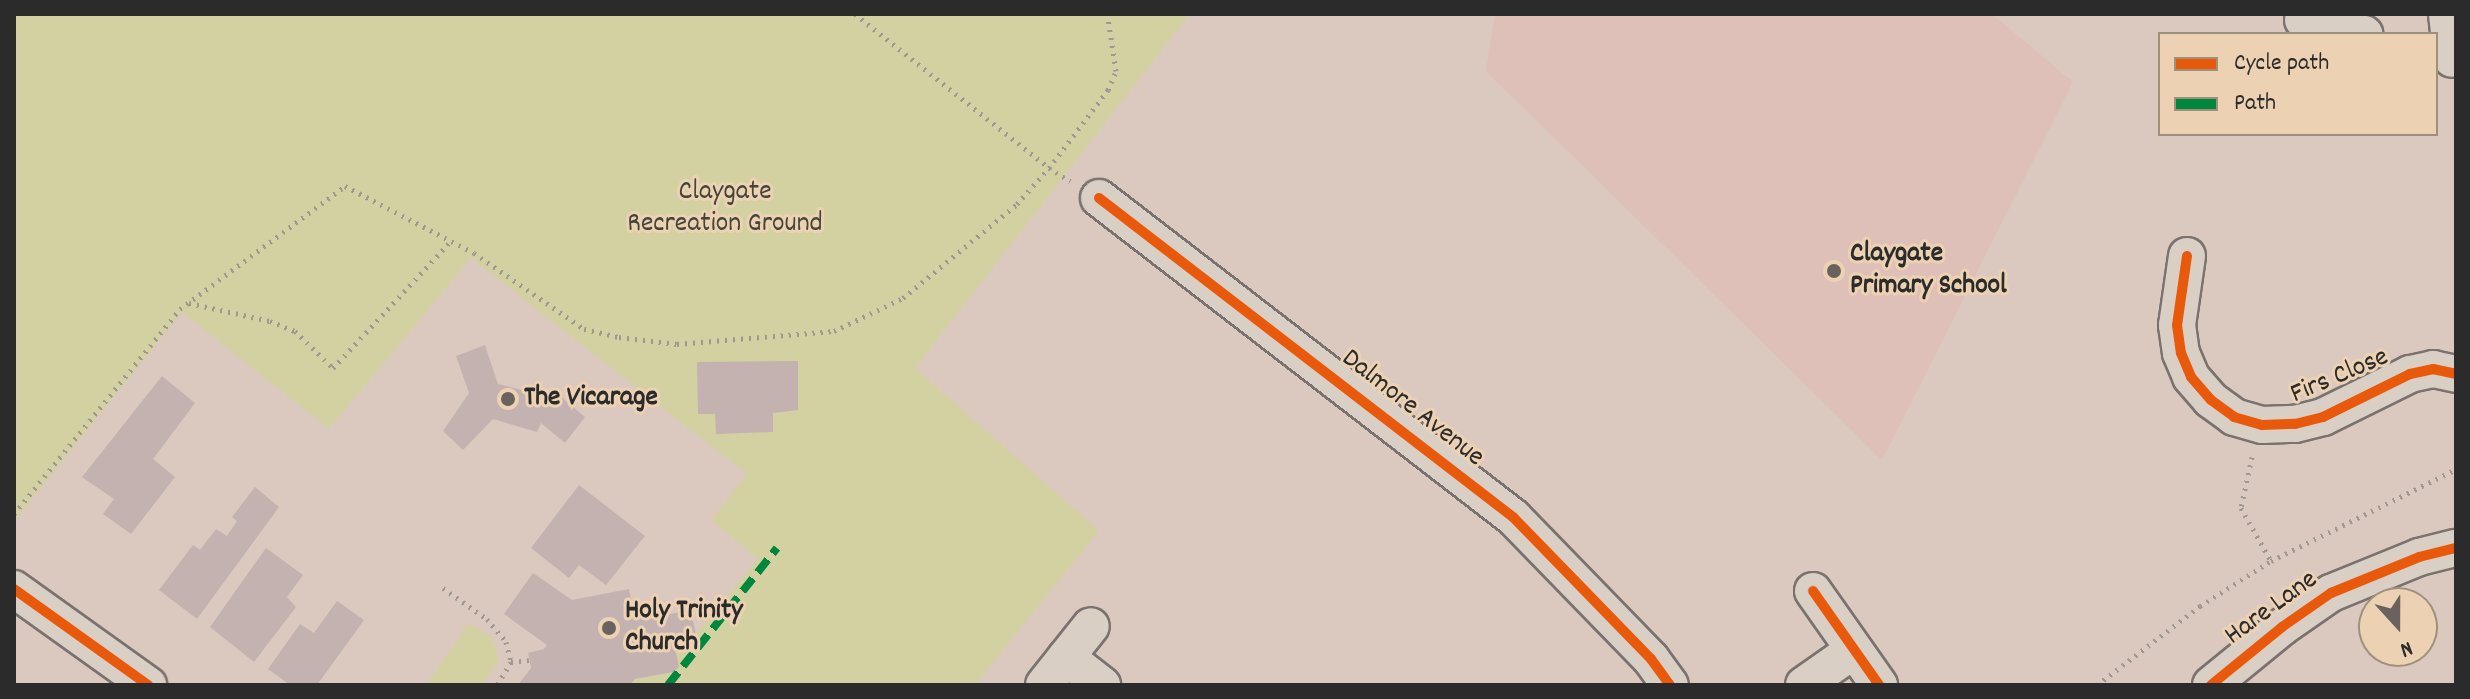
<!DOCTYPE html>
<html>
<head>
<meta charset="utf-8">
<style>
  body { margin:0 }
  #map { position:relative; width:2470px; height:699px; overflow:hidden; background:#dbc8bf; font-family:Dekko,sans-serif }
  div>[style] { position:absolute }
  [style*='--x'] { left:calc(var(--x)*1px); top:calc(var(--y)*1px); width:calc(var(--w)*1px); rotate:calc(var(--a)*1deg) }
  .built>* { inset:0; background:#dfc0b8 }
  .green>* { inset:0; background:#d3d1a2 }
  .building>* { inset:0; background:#c4b2b1 }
  .path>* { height:5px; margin-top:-2.5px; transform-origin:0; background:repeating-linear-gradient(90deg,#9f9790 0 2px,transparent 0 8px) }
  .roads { filter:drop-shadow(2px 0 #7a726e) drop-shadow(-2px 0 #7a726e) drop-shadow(0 2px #7a726e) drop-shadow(0 -2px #7a726e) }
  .minor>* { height:36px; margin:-18px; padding:0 18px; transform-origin:18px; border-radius:18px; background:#d9cfc5 }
  .quiet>* { height:8px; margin-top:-4px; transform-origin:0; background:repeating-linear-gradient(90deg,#00873e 0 16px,transparent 0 24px) }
  .cycleway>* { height:10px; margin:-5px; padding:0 5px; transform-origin:5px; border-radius:5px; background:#e8590c }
  .dots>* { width:22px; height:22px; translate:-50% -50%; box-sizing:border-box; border:4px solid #ecd2b3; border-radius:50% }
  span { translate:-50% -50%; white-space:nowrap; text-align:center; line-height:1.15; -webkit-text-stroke:6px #ecd2b3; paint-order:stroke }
  .park-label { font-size:28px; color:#434539 }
  .poi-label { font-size:28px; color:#2b2b2b; font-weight:700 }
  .left { translate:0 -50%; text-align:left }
  .street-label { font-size:28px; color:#2b2b2b }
  .frame { position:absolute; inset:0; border:16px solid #2b2b2b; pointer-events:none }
  .legend { position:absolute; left:2158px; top:32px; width:280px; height:104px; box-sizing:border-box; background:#ecd2b3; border:2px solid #9f8f7d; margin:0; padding:10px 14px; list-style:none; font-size:24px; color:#2b2b2b }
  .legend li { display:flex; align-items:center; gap:16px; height:40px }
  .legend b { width:40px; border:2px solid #9f8f7d }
  .north { position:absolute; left:2358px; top:587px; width:80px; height:80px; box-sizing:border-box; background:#ecd2b3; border:2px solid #9f8f7d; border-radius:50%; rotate:159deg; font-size:22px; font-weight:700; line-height:32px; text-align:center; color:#2b2b2b }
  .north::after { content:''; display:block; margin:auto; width:28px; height:36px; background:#69625f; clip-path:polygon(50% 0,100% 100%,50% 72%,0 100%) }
</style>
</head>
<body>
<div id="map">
  <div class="built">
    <i style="clip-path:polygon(1495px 14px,1992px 14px,2073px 82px,1882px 460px,1486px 71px)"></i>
  </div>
  <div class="green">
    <i style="clip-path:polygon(14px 14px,1190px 14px,915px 368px,1099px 531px,975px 685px,630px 685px,635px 679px,673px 672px,679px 667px,675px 648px,696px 634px,758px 559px,711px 520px,747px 474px,471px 258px,329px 429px,182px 312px,14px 521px)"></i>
    <i style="clip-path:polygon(469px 623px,490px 636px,496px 647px,498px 663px,481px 685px,426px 685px)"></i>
  </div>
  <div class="building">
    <i style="clip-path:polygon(485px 345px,498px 384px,546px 396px,553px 402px,560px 396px,585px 417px,565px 443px,541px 423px,537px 432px,493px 419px,463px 450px,443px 431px,469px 393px,456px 356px)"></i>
    <i style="clip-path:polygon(798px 361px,798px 410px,773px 413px,773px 432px,716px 434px,715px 414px,698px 414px,697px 362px)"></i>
    <i style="clip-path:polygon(162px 376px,195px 403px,153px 459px,175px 477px,131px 534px,103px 514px,114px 499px,82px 477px)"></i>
    <i style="clip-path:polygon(579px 485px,645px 536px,606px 585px,579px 565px,569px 578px,531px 548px)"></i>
    <i style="clip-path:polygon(255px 487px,279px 507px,197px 619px,159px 590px,193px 545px,200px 550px,216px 529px,227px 536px,237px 521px,232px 517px)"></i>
    <i style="clip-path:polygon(266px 548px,303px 575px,287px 597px,296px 607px,254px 662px,210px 627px)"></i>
    <i style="clip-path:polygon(533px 573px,572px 600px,629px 589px,634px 612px,668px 607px,670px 614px,683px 612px,693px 621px,696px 634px,689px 645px,675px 648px,679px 667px,673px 672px,635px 679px,630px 685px,518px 685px,531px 668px,528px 653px,544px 649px,547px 645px,504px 614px)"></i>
    <i style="clip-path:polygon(337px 601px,364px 620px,317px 685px,290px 685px,268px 669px,300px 624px,314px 633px)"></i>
  </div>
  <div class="path">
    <i style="--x:855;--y:14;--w:248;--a:38.4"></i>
    <i style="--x:1049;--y:168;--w:25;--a:32"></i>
    <i style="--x:189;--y:303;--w:83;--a:12.5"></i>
    <i style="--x:270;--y:321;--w:27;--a:22"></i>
    <i style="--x:295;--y:331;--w:53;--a:44.2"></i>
    <i style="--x:333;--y:368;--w:173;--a:-47.1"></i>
    <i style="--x:2252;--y:457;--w:52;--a:102.2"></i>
    <i style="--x:2241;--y:508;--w:61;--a:60.5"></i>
    <i style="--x:14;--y:514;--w:264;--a:-51"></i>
    <i style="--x:180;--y:309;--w:206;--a:-36.7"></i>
    <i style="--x:345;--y:186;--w:145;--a:27.4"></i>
    <i style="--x:474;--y:253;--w:134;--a:34.6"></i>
    <i style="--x:584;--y:329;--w:36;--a:13"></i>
    <i style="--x:619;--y:337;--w:58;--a:6.9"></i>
    <i style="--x:677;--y:344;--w:158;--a:-4.7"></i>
    <i style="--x:834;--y:331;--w:76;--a:-25.6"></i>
    <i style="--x:903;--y:298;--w:148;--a:-39.5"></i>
    <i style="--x:1017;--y:204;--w:48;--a:-48.4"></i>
    <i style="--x:1049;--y:168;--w:98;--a:-52.9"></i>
    <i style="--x:1108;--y:90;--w:21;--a:-67"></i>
    <i style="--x:1116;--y:71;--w:54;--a:-98.6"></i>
    <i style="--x:443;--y:588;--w:54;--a:35.2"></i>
    <i style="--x:487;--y:619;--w:30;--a:50"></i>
    <i style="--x:506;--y:642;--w:21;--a:76"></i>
    <i style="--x:511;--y:662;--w:27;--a:121"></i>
    <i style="--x:511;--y:662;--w:18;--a:-6"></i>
    <i style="--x:2097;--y:685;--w:130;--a:-37.5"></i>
    <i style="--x:2200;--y:606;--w:84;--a:-32.4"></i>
    <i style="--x:2271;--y:561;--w:207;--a:-26.4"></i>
  </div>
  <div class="roads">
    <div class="minor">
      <i style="--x:2447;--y:14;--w:45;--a:83.7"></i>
      <i style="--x:2303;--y:20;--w:63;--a:12.9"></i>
      <i style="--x:1099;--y:198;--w:523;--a:37.62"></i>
      <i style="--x:1513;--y:517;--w:198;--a:45.8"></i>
      <i style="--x:1651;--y:659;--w:32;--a:54"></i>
      <i style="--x:2187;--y:256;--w:70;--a:98.2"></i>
      <i style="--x:2177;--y:325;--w:28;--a:82"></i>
      <i style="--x:2181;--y:353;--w:26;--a:67"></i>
      <i style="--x:2191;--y:377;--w:30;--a:49"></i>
      <i style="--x:2211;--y:400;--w:29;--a:36"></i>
      <i style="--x:2234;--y:417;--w:29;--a:16"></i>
      <i style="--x:2262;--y:425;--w:33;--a:-2"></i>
      <i style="--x:2295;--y:424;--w:29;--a:-14"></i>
      <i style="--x:2323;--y:417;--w:97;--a:-26.3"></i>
      <i style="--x:2410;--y:374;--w:24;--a:-12"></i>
      <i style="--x:2433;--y:369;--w:24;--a:12"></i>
      <i style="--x:14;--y:589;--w:165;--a:35.6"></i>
      <i style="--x:1813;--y:591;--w:115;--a:54.9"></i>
      <i style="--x:1066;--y:657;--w:46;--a:37.9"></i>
      <i style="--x:1044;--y:685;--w:75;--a:-51.5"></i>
      <i style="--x:1804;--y:685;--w:61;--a:-35"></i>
      <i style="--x:2211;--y:685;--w:92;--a:-39.2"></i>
      <i style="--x:2282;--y:627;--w:60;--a:-34.8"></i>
      <i style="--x:2331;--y:593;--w:95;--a:-22.2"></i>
      <i style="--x:2419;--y:557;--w:38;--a:-14"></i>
    </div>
  </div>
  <div class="quiet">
    <i style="--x:668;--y:685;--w:175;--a:-51.5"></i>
  </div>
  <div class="cycleway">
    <i style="--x:1099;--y:198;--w:523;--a:37.62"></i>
    <i style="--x:1513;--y:517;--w:198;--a:45.8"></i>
    <i style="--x:1651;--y:659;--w:32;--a:54"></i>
    <i style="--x:2187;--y:256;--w:70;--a:98.2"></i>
    <i style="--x:2177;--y:325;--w:28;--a:82"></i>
    <i style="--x:2181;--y:353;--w:26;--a:67"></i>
    <i style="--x:2191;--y:377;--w:30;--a:49"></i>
    <i style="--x:2211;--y:400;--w:29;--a:36"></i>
    <i style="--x:2234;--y:417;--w:29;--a:16"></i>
    <i style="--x:2262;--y:425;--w:33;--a:-2"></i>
    <i style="--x:2295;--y:424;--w:29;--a:-14"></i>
    <i style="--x:2323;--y:417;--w:97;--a:-26.3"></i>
    <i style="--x:2410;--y:374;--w:24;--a:-12"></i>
    <i style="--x:2433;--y:369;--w:24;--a:12"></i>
    <i style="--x:14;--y:589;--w:165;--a:35.6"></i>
    <i style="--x:1813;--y:591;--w:115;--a:54.9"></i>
    <i style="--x:2211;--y:685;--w:92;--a:-39.2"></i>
    <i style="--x:2282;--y:627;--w:60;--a:-34.8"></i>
    <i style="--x:2331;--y:593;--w:95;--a:-22.2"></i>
    <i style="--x:2419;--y:557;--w:38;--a:-14"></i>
  </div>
  <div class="dots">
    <i style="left:1834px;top:271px;background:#69625f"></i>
    <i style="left:508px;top:399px;background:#69625f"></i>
    <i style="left:609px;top:628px;background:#69625f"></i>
  </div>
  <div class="park-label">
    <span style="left:725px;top:209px">Claygate<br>Recreation Ground</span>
  </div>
  <div class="poi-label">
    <span class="left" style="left:1850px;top:271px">Claygate<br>Primary School</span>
    <span class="left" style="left:524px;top:399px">The Vicarage</span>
    <span class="left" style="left:625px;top:628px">Holy Trinity<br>Church</span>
  </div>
  <div class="street-label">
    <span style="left:2340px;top:377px;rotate:-23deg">Firs Close</span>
    <span style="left:1412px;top:409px;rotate:38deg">Dalmore Avenue</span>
    <span style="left:2272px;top:609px;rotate:-36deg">Hare Lane</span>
  </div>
  <div class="frame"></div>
  <ul class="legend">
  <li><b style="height:10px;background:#e8590c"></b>Cycle path</li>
  <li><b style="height:10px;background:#00873e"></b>Path</li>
  </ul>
  <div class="north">N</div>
</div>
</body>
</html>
